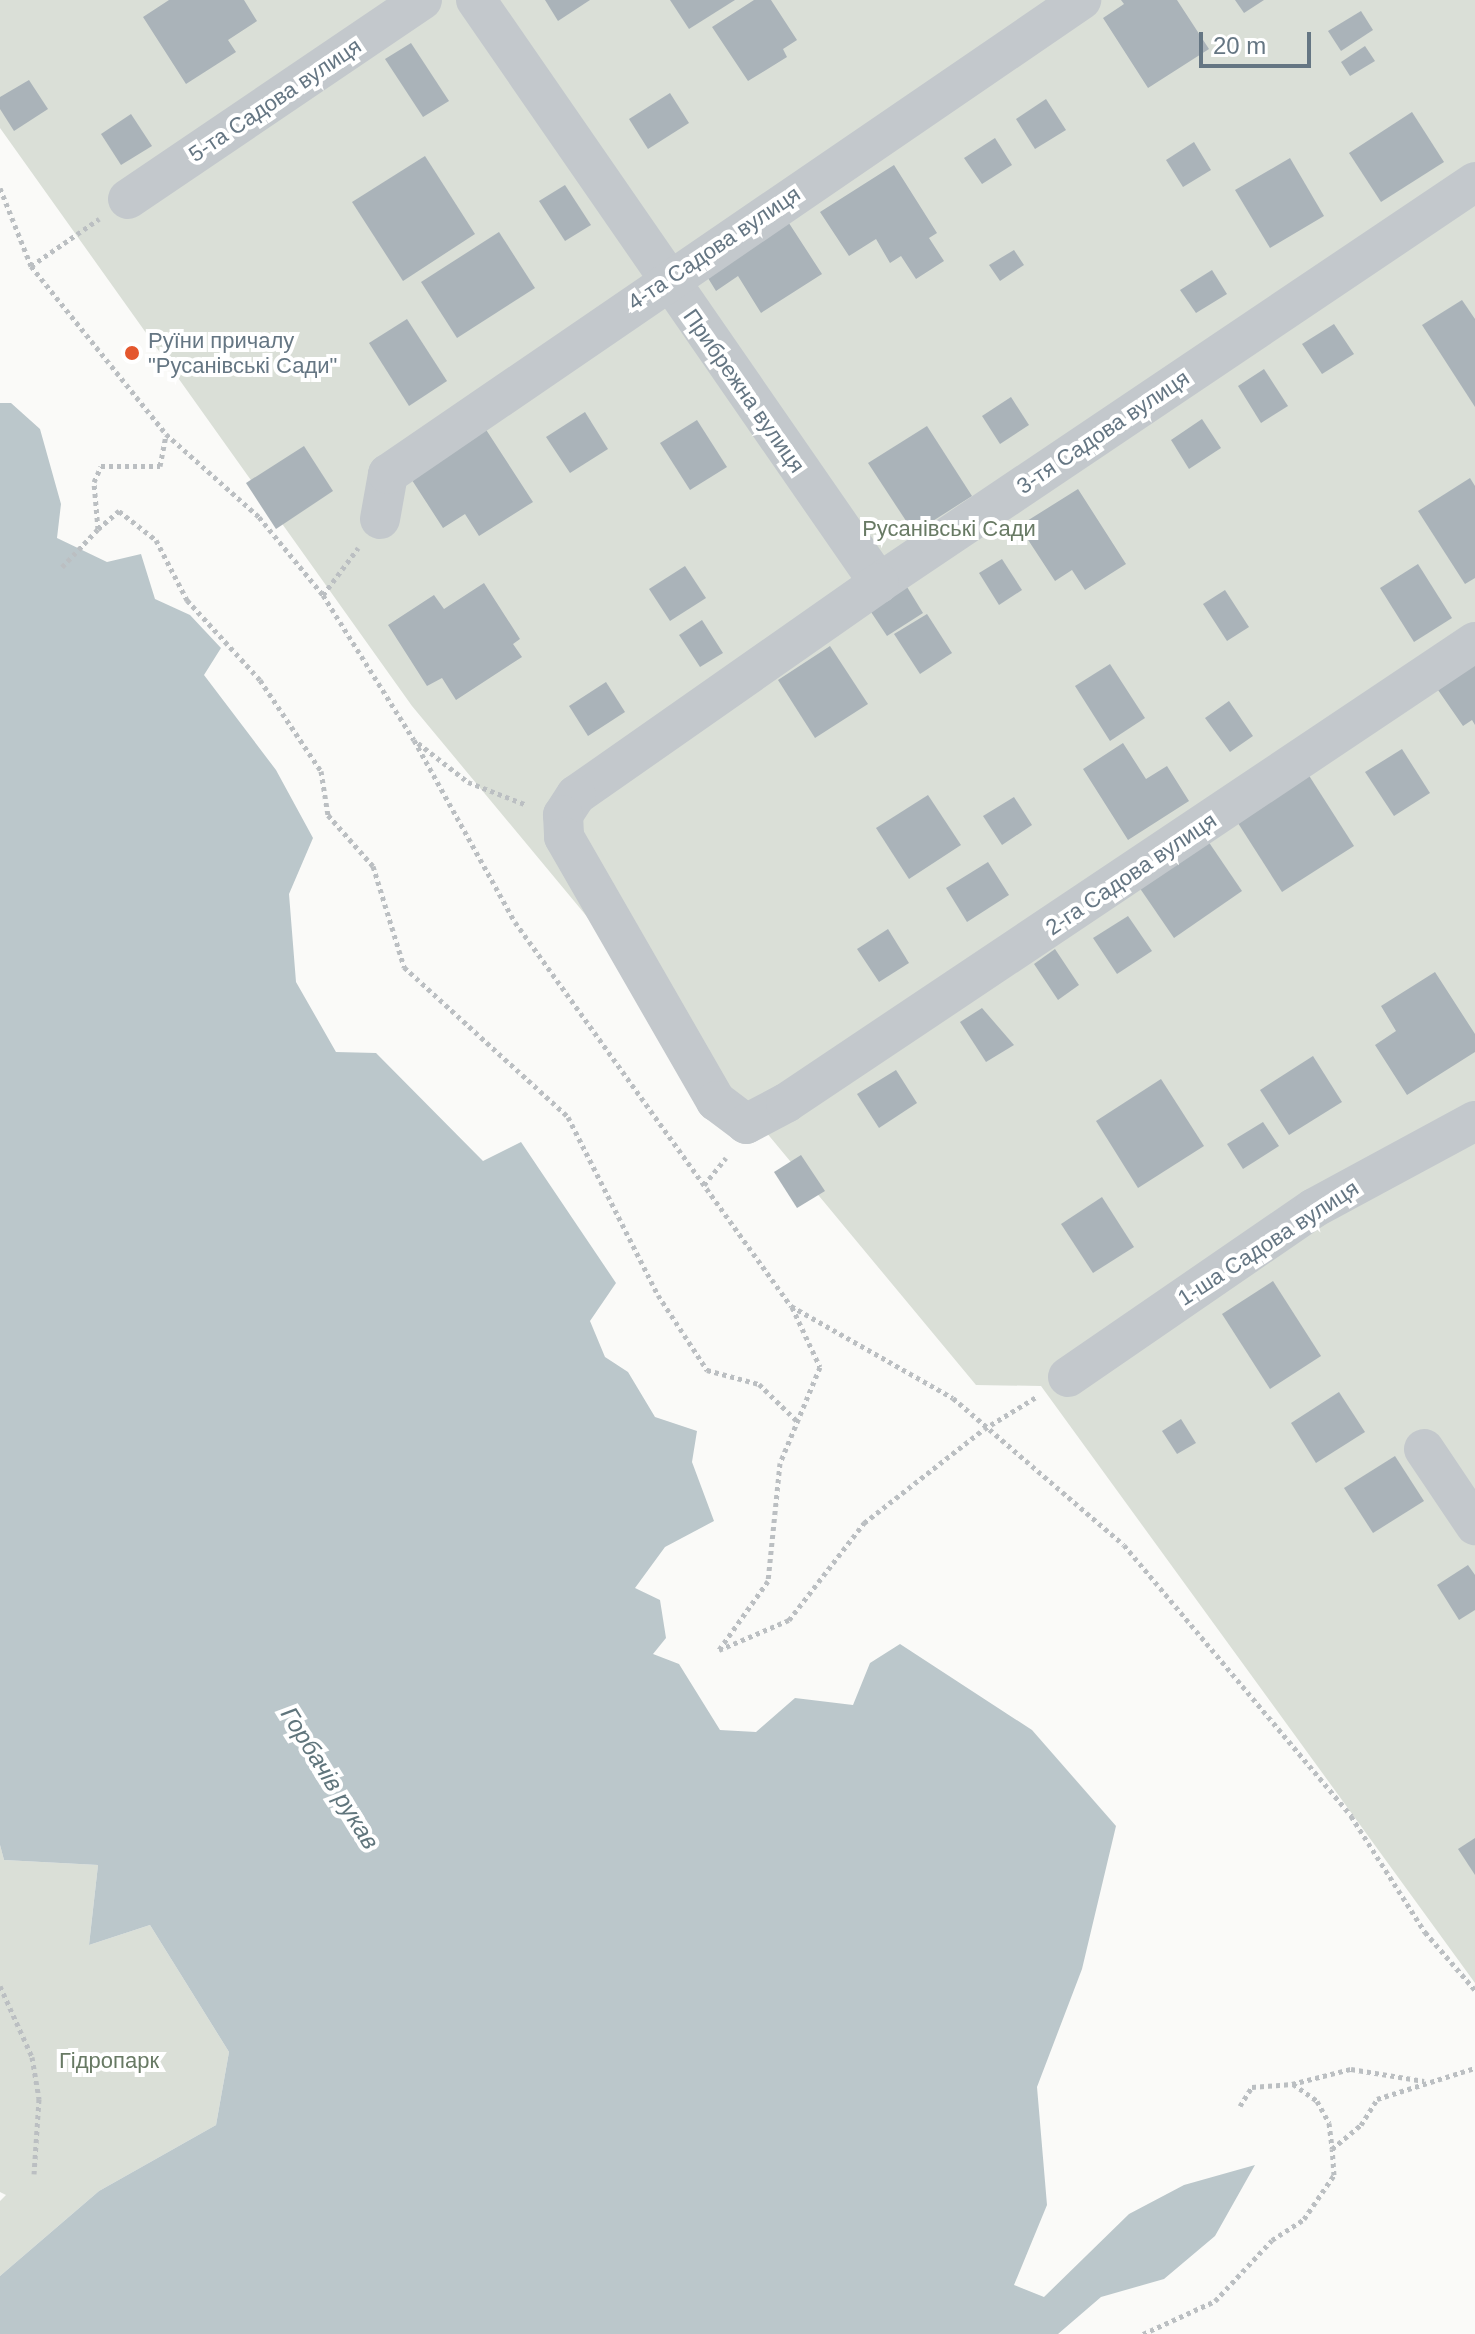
<!DOCTYPE html>
<html>
<head>
<meta charset="utf-8">
<style>
  body { margin:0 }
  #map { position:relative; width:1475px; height:2334px; overflow:hidden; background:#fafaf8; font-family:Arial,sans-serif }
  div>[style] { position:absolute }
  [style*='--x'] { left:calc(var(--x)*1px); top:calc(var(--y)*1px); width:calc(var(--w)*1px); rotate:calc(var(--a)*1deg) }
  .green>* { inset:0; background:#dadfd7 }
  .water>* { inset:0; background:#bbc7cb }
  .building>* { inset:0; background:#aab3b9 }
  .path>* { height:5px; margin-top:-2.5px; transform-origin:0; background:repeating-linear-gradient(90deg,#bbbfc2 0 4px,transparent 0 8px) }
  .street>* { height:40px; margin:-20px; padding:0 20px; transform-origin:20px; border-radius:20px; background:#c3c8cc }
  .dots>* { width:22px; height:22px; translate:-50% -50%; box-sizing:border-box; border:4px solid #fff; border-radius:50% }
  span { translate:-50% -50%; white-space:nowrap; text-align:center; line-height:1.15; -webkit-text-stroke:8px #fff; paint-order:stroke }
  .street-label { font-size:22px; color:#657683 }
  .poi-label { font-size:22px; color:#657683 }
  .left { translate:0 -50%; text-align:left }
  .park-label { font-size:22px; color:#687a64 }
  .water-label { font-size:24px; color:#60757c; font-style:italic }
  .scale { position:absolute; left:1199px; top:32px; width:112px; height:36px; box-sizing:border-box; border:4px solid #657683; border-top:0; padding-left:10px; font-size:24px; line-height:28px; white-space:nowrap; color:#657683; -webkit-text-stroke:6px #fff; paint-order:stroke }
</style>
</head>
<body>
<div id="map">
  <div class="green">
    <i style="clip-path:polygon(0 0,1475px 0,1475px 1983px,1041px 1386px,976px 1385px,412px 706px,0 128px)"></i>
    <i style="clip-path:polygon(0 1845px,4px 1860px,98px 1865px,89px 1945px,150px 1925px,229px 2052px,216px 2125px,99px 2191px,0 2276px,0 2201px,6px 2195px,0 2192px)"></i>
  </div>
  <div class="water">
    <i style="clip-path:polygon(0 403px,11px 403px,40px 429px,61px 504px,57px 538px,107px 562px,141px 554px,155px 599px,190px 615px,221px 648px,204px 675px,276px 770px,313px 838px,289px 894px,296px 982px,336px 1052px,376px 1053px,483px 1161px,521px 1142px,616px 1283px,590px 1321px,605px 1357px,628px 1372px,655px 1417px,697px 1431px,692px 1462px,714px 1521px,665px 1547px,635px 1588px,660px 1600px,666px 1638px,653px 1654px,679px 1664px,720px 1730px,756px 1732px,795px 1698px,853px 1705px,870px 1663px,900px 1644px,1032px 1730px,1116px 1826px,1082px 1969px,1037px 2087px,1047px 2205px,1014px 2285px,1044px 2297px,1129px 2214px,1184px 2185px,1255px 2165px,1215px 2236px,1164px 2279px,1101px 2297px,1058px 2334px,0 2334px,0 2276px,99px 2191px,216px 2125px,229px 2052px,150px 1925px,89px 1945px,98px 1865px,4px 1860px,0 1845px)"></i>
  </div>
  <div class="building">
    <i style="clip-path:polygon(169px 0,244px 0,257px 21px,228px 40px,236px 52px,186px 84px,143px 17px)"></i>
    <i style="clip-path:polygon(545px 0,590px 0,558px 21px)"></i>
    <i style="clip-path:polygon(670px 0,735px 0,689px 29px)"></i>
    <i style="clip-path:polygon(754px 0,771px 0,797px 40px,783px 49px,787px 57px,748px 81px,712px 27px)"></i>
    <i style="clip-path:polygon(1121px 0,1177px 0,1209px 49px,1148px 88px,1103px 18px,1124px 4px)"></i>
    <i style="clip-path:polygon(1235px 0,1264px 0,1244px 13px)"></i>
    <i style="clip-path:polygon(1361px 11px,1373px 30px,1341px 51px,1328px 31px)"></i>
    <i style="clip-path:polygon(411px 43px,449px 101px,423px 117px,385px 59px)"></i>
    <i style="clip-path:polygon(1365px 46px,1375px 61px,1350px 76px,1341px 62px)"></i>
    <i style="clip-path:polygon(29px 80px,48px 109px,14px 131px,0 109px,0 97px)"></i>
    <i style="clip-path:polygon(670px 93px,689px 123px,648px 149px,629px 119px)"></i>
    <i style="clip-path:polygon(1046px 99px,1066px 130px,1035px 149px,1016px 119px)"></i>
    <i style="clip-path:polygon(1412px 112px,1444px 162px,1381px 202px,1349px 153px)"></i>
    <i style="clip-path:polygon(131px 114px,152px 146px,121px 165px,101px 134px)"></i>
    <i style="clip-path:polygon(995px 138px,1012px 165px,982px 184px,964px 158px)"></i>
    <i style="clip-path:polygon(1194px 142px,1211px 170px,1183px 187px,1166px 160px)"></i>
    <i style="clip-path:polygon(425px 156px,475px 234px,403px 281px,352px 202px)"></i>
    <i style="clip-path:polygon(1290px 158px,1324px 216px,1270px 248px,1235px 190px)"></i>
    <i style="clip-path:polygon(894px 165px,937px 233px,929px 238px,944px 261px,916px 279px,901px 256px,890px 263px,876px 239px,849px 256px,820px 212px)"></i>
    <i style="clip-path:polygon(565px 185px,591px 225px,565px 241px,539px 201px)"></i>
    <i style="clip-path:polygon(785px 217px,822px 274px,761px 313px,738px 276px,716px 291px,703px 270px)"></i>
    <i style="clip-path:polygon(499px 232px,535px 288px,457px 338px,421px 282px)"></i>
    <i style="clip-path:polygon(1014px 250px,1024px 265px,1000px 281px,989px 265px)"></i>
    <i style="clip-path:polygon(1212px 270px,1227px 294px,1196px 313px,1180px 290px)"></i>
    <i style="clip-path:polygon(1462px 300px,1475px 319px,1475px 407px,1422px 325px)"></i>
    <i style="clip-path:polygon(407px 319px,447px 381px,409px 406px,369px 343px)"></i>
    <i style="clip-path:polygon(1334px 324px,1354px 354px,1322px 374px,1302px 344px)"></i>
    <i style="clip-path:polygon(1264px 369px,1288px 406px,1261px 423px,1238px 386px)"></i>
    <i style="clip-path:polygon(1011px 397px,1029px 425px,1000px 444px,982px 416px)"></i>
    <i style="clip-path:polygon(585px 412px,608px 449px,570px 473px,546px 437px)"></i>
    <i style="clip-path:polygon(1202px 419px,1221px 448px,1189px 469px,1171px 440px)"></i>
    <i style="clip-path:polygon(697px 420px,727px 467px,690px 490px,660px 443px)"></i>
    <i style="clip-path:polygon(483px 425px,533px 502px,479px 536px,465px 514px,443px 528px,408px 474px)"></i>
    <i style="clip-path:polygon(927px 426px,972px 496px,914px 533px,868px 463px)"></i>
    <i style="clip-path:polygon(304px 446px,333px 491px,276px 529px,246px 483px)"></i>
    <i style="clip-path:polygon(1470px 478px,1475px 486px,1475px 578px,1465px 584px,1418px 511px)"></i>
    <i style="clip-path:polygon(1078px 489px,1126px 564px,1085px 590px,1072px 570px,1055px 581px,1019px 526px)"></i>
    <i style="clip-path:polygon(1002px 559px,1022px 590px,999px 605px,979px 573px)"></i>
    <i style="clip-path:polygon(1418px 564px,1452px 618px,1414px 642px,1380px 588px)"></i>
    <i style="clip-path:polygon(685px 566px,706px 598px,670px 621px,649px 589px)"></i>
    <i style="clip-path:polygon(904px 582px,923px 613px,887px 636px,867px 606px)"></i>
    <i style="clip-path:polygon(484px 583px,520px 639px,513px 644px,522px 657px,456px 700px,442px 678px,427px 686px,388px 625px,434px 595px,444px 609px)"></i>
    <i style="clip-path:polygon(1225px 590px,1249px 627px,1227px 641px,1203px 604px)"></i>
    <i style="clip-path:polygon(927px 614px,952px 653px,920px 674px,894px 634px)"></i>
    <i style="clip-path:polygon(702px 620px,723px 653px,700px 667px,679px 635px)"></i>
    <i style="clip-path:polygon(830px 646px,868px 704px,815px 738px,778px 680px)"></i>
    <i style="clip-path:polygon(1110px 664px,1145px 718px,1110px 741px,1075px 686px)"></i>
    <i style="clip-path:polygon(1475px 665px,1475px 725px,1472px 720px,1463px 726px,1438px 690px)"></i>
    <i style="clip-path:polygon(606px 682px,625px 712px,588px 736px,569px 706px)"></i>
    <i style="clip-path:polygon(1229px 701px,1253px 736px,1230px 752px,1205px 718px)"></i>
    <i style="clip-path:polygon(1123px 743px,1146px 779px,1167px 766px,1189px 801px,1128px 840px,1083px 769px)"></i>
    <i style="clip-path:polygon(1402px 749px,1430px 793px,1394px 816px,1365px 772px)"></i>
    <i style="clip-path:polygon(1308px 774px,1354px 846px,1282px 892px,1236px 820px)"></i>
    <i style="clip-path:polygon(928px 795px,961px 845px,909px 879px,876px 828px)"></i>
    <i style="clip-path:polygon(1014px 797px,1032px 825px,1002px 845px,983px 816px)"></i>
    <i style="clip-path:polygon(1208px 841px,1242px 891px,1174px 938px,1139px 887px)"></i>
    <i style="clip-path:polygon(988px 862px,1009px 895px,967px 922px,946px 888px)"></i>
    <i style="clip-path:polygon(1128px 916px,1152px 951px,1117px 974px,1093px 938px)"></i>
    <i style="clip-path:polygon(888px 929px,909px 963px,879px 982px,857px 949px)"></i>
    <i style="clip-path:polygon(1055px 949px,1079px 985px,1058px 1000px,1034px 964px)"></i>
    <i style="clip-path:polygon(1435px 972px,1475px 1034px,1475px 1052px,1407px 1095px,1375px 1045px,1396px 1031px,1381px 1006px)"></i>
    <i style="clip-path:polygon(982px 1008px,1014px 1045px,986px 1062px,960px 1022px)"></i>
    <i style="clip-path:polygon(1313px 1056px,1342px 1102px,1289px 1135px,1260px 1090px)"></i>
    <i style="clip-path:polygon(896px 1070px,917px 1103px,879px 1128px,857px 1094px)"></i>
    <i style="clip-path:polygon(1161px 1079px,1204px 1146px,1138px 1188px,1096px 1121px)"></i>
    <i style="clip-path:polygon(1263px 1122px,1279px 1146px,1243px 1169px,1227px 1144px)"></i>
    <i style="clip-path:polygon(801px 1155px,825px 1191px,797px 1208px,774px 1172px)"></i>
    <i style="clip-path:polygon(1102px 1197px,1134px 1247px,1093px 1273px,1061px 1224px)"></i>
    <i style="clip-path:polygon(1273px 1281px,1321px 1356px,1270px 1389px,1222px 1314px)"></i>
    <i style="clip-path:polygon(1339px 1392px,1365px 1432px,1316px 1463px,1291px 1423px)"></i>
    <i style="clip-path:polygon(1181px 1419px,1196px 1443px,1177px 1454px,1162px 1431px)"></i>
    <i style="clip-path:polygon(1395px 1456px,1424px 1501px,1373px 1533px,1344px 1488px)"></i>
    <i style="clip-path:polygon(1468px 1565px,1475px 1575px,1475px 1610px,1459px 1620px,1437px 1585px)"></i>
    <i style="clip-path:polygon(1475px 1838px,1475px 1875px,1458px 1849px)"></i>
  </div>
  <div class="path">
    <i style="--x:0;--y:188;--w:84;--a:68.3"></i>
    <i style="--x:31;--y:266;--w:216;--a:51.2"></i>
    <i style="--x:166;--y:434;--w:125;--a:41.7"></i>
    <i style="--x:259;--y:517;--w:101;--a:50.6"></i>
    <i style="--x:323;--y:595;--w:171;--a:57.9"></i>
    <i style="--x:414;--y:740;--w:208;--a:61"></i>
    <i style="--x:515;--y:922;--w:473;--a:54.3"></i>
    <i style="--x:791;--y:1306;--w:186;--a:29.6"></i>
    <i style="--x:953;--y:1398;--w:225;--a:40.7"></i>
    <i style="--x:1124;--y:1545;--w:354;--a:50"></i>
    <i style="--x:1351;--y:1816;--w:138;--a:57.5"></i>
    <i style="--x:1425;--y:1932;--w:77;--a:49.2"></i>
    <i style="--x:31;--y:266;--w:83;--a:-34.7"></i>
    <i style="--x:98;--y:529;--w:28;--a:-41"></i>
    <i style="--x:119;--y:511;--w:47;--a:38.1"></i>
    <i style="--x:156;--y:540;--w:68;--a:62.7"></i>
    <i style="--x:187;--y:600;--w:108;--a:47.6"></i>
    <i style="--x:260;--y:680;--w:110;--a:56.2"></i>
    <i style="--x:321;--y:771;--w:45;--a:81"></i>
    <i style="--x:328;--y:815;--w:68;--a:48.6"></i>
    <i style="--x:373;--y:866;--w:106;--a:72.9"></i>
    <i style="--x:404;--y:967;--w:222;--a:42.4"></i>
    <i style="--x:568;--y:1117;--w:199;--a:63.2"></i>
    <i style="--x:658;--y:1295;--w:90;--a:56.8"></i>
    <i style="--x:707;--y:1370;--w:54;--a:15.1"></i>
    <i style="--x:759;--y:1384;--w:53;--a:44.2"></i>
    <i style="--x:62;--y:567;--w:52;--a:-46.5"></i>
    <i style="--x:98;--y:529;--w:47;--a:-94.9"></i>
    <i style="--x:94;--y:482;--w:17;--a:-66"></i>
    <i style="--x:101;--y:466;--w:59;--a:0"></i>
    <i style="--x:160;--y:466;--w:32;--a:-79"></i>
    <i style="--x:323;--y:595;--w:59;--a:-53.3"></i>
    <i style="--x:418;--y:743;--w:63;--a:38"></i>
    <i style="--x:468;--y:782;--w:63;--a:21.3"></i>
    <i style="--x:704;--y:1185;--w:35;--a:-51"></i>
    <i style="--x:792;--y:1307;--w:66;--a:65"></i>
    <i style="--x:820;--y:1367;--w:104;--a:112.6"></i>
    <i style="--x:780;--y:1463;--w:119;--a:95.8"></i>
    <i style="--x:768;--y:1581;--w:85;--a:125.4"></i>
    <i style="--x:719;--y:1650;--w:76;--a:-23.2"></i>
    <i style="--x:789;--y:1620;--w:123;--a:-52.3"></i>
    <i style="--x:864;--y:1523;--w:152;--a:-38.1"></i>
    <i style="--x:984;--y:1429;--w:61;--a:-31.6"></i>
    <i style="--x:0;--y:1986;--w:78;--a:65.7"></i>
    <i style="--x:32;--y:2057;--w:43;--a:80.5"></i>
    <i style="--x:39;--y:2099;--w:75;--a:93.8"></i>
    <i style="--x:1293;--y:2084;--w:29;--a:35"></i>
    <i style="--x:1317;--y:2101;--w:25;--a:61"></i>
    <i style="--x:1329;--y:2123;--w:26;--a:83"></i>
    <i style="--x:1240;--y:2106;--w:22;--a:-58"></i>
    <i style="--x:1252;--y:2087;--w:40;--a:-4.3"></i>
    <i style="--x:1292;--y:2084;--w:61;--a:-14.3"></i>
    <i style="--x:1351;--y:2069;--w:74;--a:9.3"></i>
    <i style="--x:1143;--y:2334;--w:79;--a:-24.6"></i>
    <i style="--x:1215;--y:2301;--w:83;--a:-46.9"></i>
    <i style="--x:1272;--y:2240;--w:38;--a:-33"></i>
    <i style="--x:1304;--y:2219;--w:53;--a:-55.7"></i>
    <i style="--x:1334;--y:2175;--w:26;--a:-94"></i>
    <i style="--x:1332;--y:2149;--w:38;--a:-40"></i>
    <i style="--x:1361;--y:2125;--w:31;--a:-58"></i>
    <i style="--x:1377;--y:2099;--w:103;--a:-17.6"></i>
  </div>
  <div class="street">
    <i style="--x:476;--y:0;--w:709;--a:55.35"></i>
    <i style="--x:1475;--y:182;--w:718;--a:146.07"></i>
    <i style="--x:879;--y:583;--w:370;--a:145"></i>
    <i style="--x:576;--y:795;--w:24;--a:123"></i>
    <i style="--x:563;--y:815;--w:22;--a:87"></i>
    <i style="--x:564;--y:837;--w:305;--a:60.1"></i>
    <i style="--x:716;--y:1101;--w:38;--a:37"></i>
    <i style="--x:746;--y:1124;--w:45;--a:-27.7"></i>
    <i style="--x:786;--y:1103;--w:829;--a:-33.79"></i>
    <i style="--x:128;--y:199;--w:355;--a:-34.1"></i>
    <i style="--x:380;--y:519;--w:46;--a:-79.9"></i>
    <i style="--x:388;--y:474;--w:840;--a:-34.37"></i>
    <i style="--x:1068;--y:1377;--w:298;--a:-34.5"></i>
    <i style="--x:1314;--y:1208;--w:183;--a:-28.4"></i>
    <i style="--x:1424;--y:1449;--w:92;--a:56.1"></i>
  </div>
  <div class="dots">
    <i style="left:132px;top:353px;background:#e4572e"></i>
  </div>
  <div class="street-label">
    <span style="left:275px;top:100px;rotate:-34deg">5-та Садова вулиця</span>
    <span style="left:714px;top:248px;rotate:-34deg">4-та Садова вулиця</span>
    <span style="left:744px;top:391px;rotate:55deg">Прибрежна вулиця</span>
    <span style="left:1103px;top:432px;rotate:-34deg">3-тя Садова вулиця</span>
    <span style="left:1131px;top:874px;rotate:-34deg">2-га Садова вулиця</span>
    <span style="left:1268px;top:1243px;rotate:-33deg">1-ша Садова вулиця</span>
  </div>
  <div class="poi-label">
    <span class="left" style="left:148px;top:353px">Руїни причалу<br>"Русанівські Сади"</span>
  </div>
  <div class="park-label">
    <span style="left:949px;top:529px">Русанівські Сади</span>
    <span style="left:109px;top:2061px">Гідропарк</span>
  </div>
  <div class="water-label">
    <span style="left:330px;top:1778px;rotate:58deg">Горбачів рукав</span>
  </div>
  <div class="scale">20 m</div>
</div>
</body>
</html>
